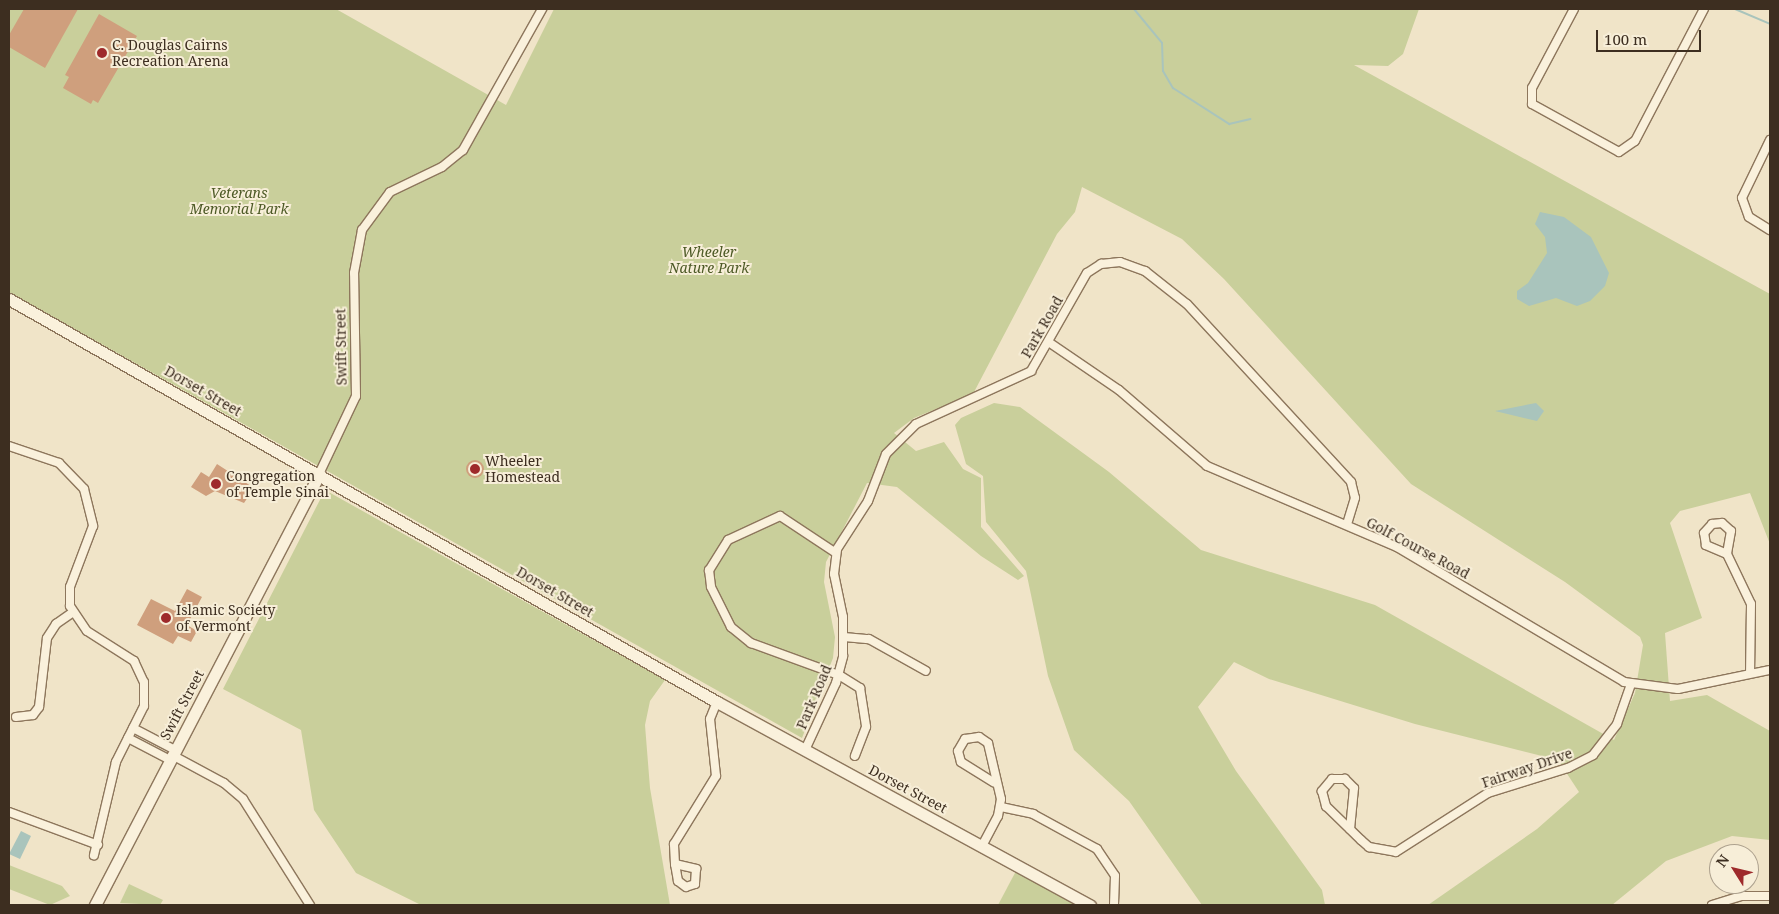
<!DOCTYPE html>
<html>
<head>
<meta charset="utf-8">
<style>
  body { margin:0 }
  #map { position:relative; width:1779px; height:914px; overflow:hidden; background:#f0e4c8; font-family:"Noto Serif",serif }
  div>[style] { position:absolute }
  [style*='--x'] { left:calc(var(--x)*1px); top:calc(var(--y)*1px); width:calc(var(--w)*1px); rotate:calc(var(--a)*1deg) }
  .green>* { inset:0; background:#c9cf9b }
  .water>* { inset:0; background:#a9c4bc }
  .stream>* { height:2px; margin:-1px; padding:0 1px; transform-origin:1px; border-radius:1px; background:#a9c4bc }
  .building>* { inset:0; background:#cf9f7d }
  .round { border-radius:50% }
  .roads { filter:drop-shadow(1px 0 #8d765c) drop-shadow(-1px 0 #8d765c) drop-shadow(0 1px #8d765c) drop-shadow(0 -1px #8d765c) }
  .street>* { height:8px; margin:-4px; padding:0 4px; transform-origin:4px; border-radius:4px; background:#faf1dc }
  .secondary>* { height:11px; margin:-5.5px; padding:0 5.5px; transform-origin:5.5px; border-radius:5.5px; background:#faf1dc }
  .dots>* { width:14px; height:14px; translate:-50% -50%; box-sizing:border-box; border:2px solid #f7eed8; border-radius:50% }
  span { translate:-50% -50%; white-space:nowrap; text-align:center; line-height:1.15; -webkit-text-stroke:4px #f7eed8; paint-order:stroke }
  .poi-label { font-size:14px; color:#3d2e20 }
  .left { translate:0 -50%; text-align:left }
  .park-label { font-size:14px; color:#4d5a26; font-style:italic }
  .street-label { font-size:14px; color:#3d2e20 }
  .frame { position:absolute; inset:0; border:10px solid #3d2e20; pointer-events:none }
  .north { position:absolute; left:1709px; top:844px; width:50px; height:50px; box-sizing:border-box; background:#f7eed8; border:1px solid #ada18e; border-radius:50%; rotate:306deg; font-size:14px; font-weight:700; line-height:20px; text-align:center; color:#3d2e20 }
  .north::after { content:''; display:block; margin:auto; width:18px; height:22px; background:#9e2a2b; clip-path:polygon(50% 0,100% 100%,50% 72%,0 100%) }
  .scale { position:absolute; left:1596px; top:30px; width:105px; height:22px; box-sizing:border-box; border:2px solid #3d2e20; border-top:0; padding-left:6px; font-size:15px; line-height:18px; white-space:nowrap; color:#3d2e20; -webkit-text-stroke:4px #f7eed8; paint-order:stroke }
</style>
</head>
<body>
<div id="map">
  <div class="green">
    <i style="clip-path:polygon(9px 9px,336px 9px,506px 105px,554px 9px,1419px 9px,1403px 54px,1388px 66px,1354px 65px,1770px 294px,1770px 544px,1750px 493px,1680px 511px,1670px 523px,1702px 618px,1665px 633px,1670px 701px,1707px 695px,1770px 731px,1770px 840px,1732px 836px,1666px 861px,1612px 905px,1428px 905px,1537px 829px,1579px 792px,1558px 760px,1415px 724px,1269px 679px,1234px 662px,1198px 707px,1236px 771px,1322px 890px,1325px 905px,1202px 905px,1129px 801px,1074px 750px,1048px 676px,1026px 571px,986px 522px,983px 476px,966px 464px,955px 425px,961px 418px,994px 403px,1020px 407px,1109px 472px,1201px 550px,1375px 605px,1614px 740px,1635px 693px,1643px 645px,1640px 637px,1565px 582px,1411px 484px,1224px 279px,1182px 239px,1082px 187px,1075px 212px,1057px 234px,973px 394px,914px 418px,894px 433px,916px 451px,944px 442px,963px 469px,981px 478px,981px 527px,1024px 576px,1018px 580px,981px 556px,897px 487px,867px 483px,826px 562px,824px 582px,835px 637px,833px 658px,802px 738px,9px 292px)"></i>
    <i style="clip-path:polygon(325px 490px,665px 680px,650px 701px,645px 725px,650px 788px,670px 905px,421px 905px,356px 873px,314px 810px,301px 730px,223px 689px)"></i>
    <i style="clip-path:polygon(9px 865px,62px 886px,70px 896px,50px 905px,9px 889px)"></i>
    <i style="clip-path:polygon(1016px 871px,1075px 905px,998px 905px)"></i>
    <i style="clip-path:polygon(129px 884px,163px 900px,160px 905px,120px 903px)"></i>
  </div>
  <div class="water">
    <i style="clip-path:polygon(1540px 212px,1564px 217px,1591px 237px,1609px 273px,1605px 286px,1590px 301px,1577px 306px,1556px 298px,1529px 306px,1517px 299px,1517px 291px,1528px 283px,1547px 253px,1545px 237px,1535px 224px)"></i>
    <i style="clip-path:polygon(1536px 403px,1544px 411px,1537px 421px,1495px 411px)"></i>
    <i style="clip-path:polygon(21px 831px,31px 836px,20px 859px,9px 854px)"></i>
  </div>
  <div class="stream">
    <i style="--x:1134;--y:9;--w:44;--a:50.5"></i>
    <i style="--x:1162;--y:43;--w:28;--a:88"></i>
    <i style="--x:1163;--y:71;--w:20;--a:60"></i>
    <i style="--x:1173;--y:88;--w:67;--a:32.7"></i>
    <i style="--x:1229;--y:124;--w:22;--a:-13"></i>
    <i style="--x:1735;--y:9;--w:38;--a:23"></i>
  </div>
  <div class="building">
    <i style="clip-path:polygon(24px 9px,78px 9px,45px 68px,9px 47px,9px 35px)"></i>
    <i style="clip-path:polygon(99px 14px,137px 36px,98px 103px,93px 100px,91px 104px,63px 88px,69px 77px,65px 75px)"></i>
    <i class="round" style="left:466px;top:460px;width:18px;height:18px"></i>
    <i style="clip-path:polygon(217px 464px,254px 488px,244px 503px,215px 491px,206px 496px,191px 487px,201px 472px,209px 477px)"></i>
    <i style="clip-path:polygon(187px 589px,202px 597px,187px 625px,197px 631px,191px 642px,178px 636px,173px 644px,137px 625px,151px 599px,175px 611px)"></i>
  </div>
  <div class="roads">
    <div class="street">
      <i style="--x:1574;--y:9;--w:89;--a:118"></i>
      <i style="--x:1532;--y:88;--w:16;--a:90"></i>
      <i style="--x:1532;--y:104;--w:99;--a:28.9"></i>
      <i style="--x:1619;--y:152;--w:19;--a:-35"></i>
      <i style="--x:1635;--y:141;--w:149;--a:-62.4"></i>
      <i style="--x:1770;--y:140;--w:64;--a:115.8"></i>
      <i style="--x:1742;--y:198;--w:20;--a:70"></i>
      <i style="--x:1749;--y:217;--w:25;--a:32"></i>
      <i style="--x:1050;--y:343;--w:83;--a:34.3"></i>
      <i style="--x:1119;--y:390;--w:116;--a:40.8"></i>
      <i style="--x:1207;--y:466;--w:207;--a:23.1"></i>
      <i style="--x:1397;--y:547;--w:264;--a:30.7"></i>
      <i style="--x:1624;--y:682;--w:54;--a:7.4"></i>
      <i style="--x:1678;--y:689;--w:94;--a:-11.7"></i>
      <i style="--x:9;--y:446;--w:53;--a:18.8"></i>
      <i style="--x:59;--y:463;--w:36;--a:46"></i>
      <i style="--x:84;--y:489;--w:38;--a:76"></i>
      <i style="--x:93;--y:526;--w:65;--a:110.7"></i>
      <i style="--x:70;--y:587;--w:19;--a:90"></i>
      <i style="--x:70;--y:606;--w:30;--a:56"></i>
      <i style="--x:87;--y:631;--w:56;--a:32.6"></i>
      <i style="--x:134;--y:661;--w:23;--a:65"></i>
      <i style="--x:144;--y:682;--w:24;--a:90"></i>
      <i style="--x:144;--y:706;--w:63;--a:116.6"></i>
      <i style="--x:116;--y:762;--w:96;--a:103.3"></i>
      <i style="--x:319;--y:474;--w:86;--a:-64.6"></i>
      <i style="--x:356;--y:396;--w:123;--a:-90.9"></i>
      <i style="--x:354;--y:273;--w:44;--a:-79.5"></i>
      <i style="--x:362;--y:230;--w:47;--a:-53.6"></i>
      <i style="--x:390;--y:192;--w:58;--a:-25.7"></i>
      <i style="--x:442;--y:167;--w:27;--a:-39"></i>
      <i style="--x:463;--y:150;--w:162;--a:-60.7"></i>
      <i style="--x:836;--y:553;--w:67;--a:-146.5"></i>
      <i style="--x:780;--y:516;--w:57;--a:155.2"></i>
      <i style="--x:728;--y:540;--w:36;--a:122"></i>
      <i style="--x:709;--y:570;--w:17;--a:83"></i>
      <i style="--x:711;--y:587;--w:45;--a:63.4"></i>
      <i style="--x:731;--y:627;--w:26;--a:39"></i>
      <i style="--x:751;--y:643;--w:94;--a:20"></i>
      <i style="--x:839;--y:675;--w:25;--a:32"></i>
      <i style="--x:860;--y:688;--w:39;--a:81"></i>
      <i style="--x:866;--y:727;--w:31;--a:111"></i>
      <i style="--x:1727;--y:554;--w:23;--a:-157"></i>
      <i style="--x:1706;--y:545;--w:12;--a:-99"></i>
      <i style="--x:1704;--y:533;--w:12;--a:-48"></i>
      <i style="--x:1712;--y:524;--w:10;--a:-6"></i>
      <i style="--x:1722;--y:523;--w:12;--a:42"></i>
      <i style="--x:1731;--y:531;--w:23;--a:100"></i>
      <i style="--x:1727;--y:554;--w:55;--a:64.4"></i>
      <i style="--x:1751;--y:604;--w:68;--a:90.8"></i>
      <i style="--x:844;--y:637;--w:25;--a:5"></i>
      <i style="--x:869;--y:639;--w:65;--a:29.3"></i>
      <i style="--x:16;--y:717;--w:17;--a:-7"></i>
      <i style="--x:33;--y:715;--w:10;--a:-53"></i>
      <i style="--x:39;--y:707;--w:69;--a:-83.4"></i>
      <i style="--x:47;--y:638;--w:17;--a:-57"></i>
      <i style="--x:56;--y:624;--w:19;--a:-35"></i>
      <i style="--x:133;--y:728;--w:47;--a:27.6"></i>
      <i style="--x:128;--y:738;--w:47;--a:27.6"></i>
      <i style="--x:805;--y:750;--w:74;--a:-65.2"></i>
      <i style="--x:836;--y:683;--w:28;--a:-75"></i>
      <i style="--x:843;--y:656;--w:39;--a:-90"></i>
      <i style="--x:843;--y:617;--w:44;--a:-101.8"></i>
      <i style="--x:834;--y:574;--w:25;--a:-83"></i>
      <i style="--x:837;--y:549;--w:57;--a:-57.1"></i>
      <i style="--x:868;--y:501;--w:50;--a:-69"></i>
      <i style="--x:886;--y:454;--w:42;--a:-45"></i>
      <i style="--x:916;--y:424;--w:127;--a:-24.7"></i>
      <i style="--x:1031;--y:371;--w:113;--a:-60.3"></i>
      <i style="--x:1087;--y:273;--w:17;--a:-33"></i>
      <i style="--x:1101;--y:264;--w:19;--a:-6"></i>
      <i style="--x:1120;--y:262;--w:27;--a:20"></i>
      <i style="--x:1145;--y:271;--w:53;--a:38.2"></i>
      <i style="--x:1187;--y:304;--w:242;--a:47.3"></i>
      <i style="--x:1351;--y:482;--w:16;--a:76"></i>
      <i style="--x:1355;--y:498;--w:28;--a:107"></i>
      <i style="--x:172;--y:755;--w:59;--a:28.3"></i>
      <i style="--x:224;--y:783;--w:25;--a:40"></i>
      <i style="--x:243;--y:799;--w:125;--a:57.7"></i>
      <i style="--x:1001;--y:807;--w:33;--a:12"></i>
      <i style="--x:1033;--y:814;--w:73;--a:28.7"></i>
      <i style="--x:1097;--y:849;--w:32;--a:56"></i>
      <i style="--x:1115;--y:876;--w:29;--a:92"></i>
      <i style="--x:9;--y:812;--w:95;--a:20.3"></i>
      <i style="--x:1350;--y:829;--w:41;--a:-84.4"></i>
      <i style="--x:1354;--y:788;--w:13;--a:-135"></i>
      <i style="--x:1345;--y:779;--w:13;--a:180"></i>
      <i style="--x:1332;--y:779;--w:16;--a:130"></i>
      <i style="--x:1322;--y:791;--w:16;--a:75"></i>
      <i style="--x:1326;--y:806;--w:49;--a:44.2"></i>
      <i style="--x:1361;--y:840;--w:11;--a:41"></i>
      <i style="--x:1369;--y:847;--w:27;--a:10"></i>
      <i style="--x:1396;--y:852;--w:109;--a:-32.7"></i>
      <i style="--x:1488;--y:793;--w:84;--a:-17.4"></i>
      <i style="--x:1568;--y:768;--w:28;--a:-27"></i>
      <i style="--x:1593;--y:755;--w:39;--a:-52"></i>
      <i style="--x:1617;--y:724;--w:42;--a:-70.7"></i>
      <i style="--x:982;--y:846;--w:34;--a:-62"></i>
      <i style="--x:998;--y:816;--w:17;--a:-80"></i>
      <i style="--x:1001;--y:799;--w:57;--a:-103.1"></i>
      <i style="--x:988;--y:743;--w:11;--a:-146"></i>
      <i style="--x:979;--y:737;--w:14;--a:172"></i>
      <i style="--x:965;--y:739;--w:14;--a:120"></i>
      <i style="--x:958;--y:751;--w:11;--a:75"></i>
      <i style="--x:961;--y:762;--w:39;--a:32"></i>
      <i style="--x:675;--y:864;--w:22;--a:13"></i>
      <i style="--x:696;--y:869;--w:15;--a:94"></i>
      <i style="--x:695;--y:884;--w:9;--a:162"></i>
      <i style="--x:686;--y:887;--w:10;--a:-143"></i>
      <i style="--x:678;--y:881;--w:17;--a:-100"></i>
      <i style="--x:675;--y:864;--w:20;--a:-93"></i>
      <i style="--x:674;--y:844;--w:80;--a:-58.3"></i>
      <i style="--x:716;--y:776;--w:57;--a:-96"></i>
      <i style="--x:710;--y:719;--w:18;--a:-68"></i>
      <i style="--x:1712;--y:905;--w:31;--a:-17"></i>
      <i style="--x:1742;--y:896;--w:28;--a:0"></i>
    </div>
    <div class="secondary">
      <i style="--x:9;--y:299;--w:815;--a:29.65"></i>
      <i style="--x:717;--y:702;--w:425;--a:28.6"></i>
      <i style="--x:95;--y:905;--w:486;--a:-62.5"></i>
    </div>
  </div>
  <div class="dots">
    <i style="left:102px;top:53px;background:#9e2a2b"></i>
    <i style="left:475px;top:469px;background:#9e2a2b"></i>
    <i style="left:216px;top:484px;background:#9e2a2b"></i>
    <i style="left:166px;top:618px;background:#9e2a2b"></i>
  </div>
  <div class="poi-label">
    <span class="left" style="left:112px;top:53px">C. Douglas Cairns<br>Recreation Arena</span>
    <span class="left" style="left:485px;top:469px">Wheeler<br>Homestead</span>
    <span class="left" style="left:226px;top:484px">Congregation<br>of Temple Sinai</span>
    <span class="left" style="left:176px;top:618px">Islamic Society<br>of Vermont</span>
  </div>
  <div class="park-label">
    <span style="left:239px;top:201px">Veterans<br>Memorial Park</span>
    <span style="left:709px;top:260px">Wheeler<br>Nature Park</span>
  </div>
  <div class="street-label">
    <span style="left:1042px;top:327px;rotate:-60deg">Park Road</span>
    <span style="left:341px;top:347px;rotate:-91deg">Swift Street</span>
    <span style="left:203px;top:391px;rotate:30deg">Dorset Street</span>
    <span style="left:1418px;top:548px;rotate:28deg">Golf Course Road</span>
    <span style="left:555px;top:592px;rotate:30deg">Dorset Street</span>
    <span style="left:814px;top:697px;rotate:-67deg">Park Road</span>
    <span style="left:182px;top:705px;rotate:-62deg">Swift Street</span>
    <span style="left:1527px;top:768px;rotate:-19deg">Fairway Drive</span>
    <span style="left:908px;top:789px;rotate:28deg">Dorset Street</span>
  </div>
  <div class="frame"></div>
  <div class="north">N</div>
  <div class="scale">100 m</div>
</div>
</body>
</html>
